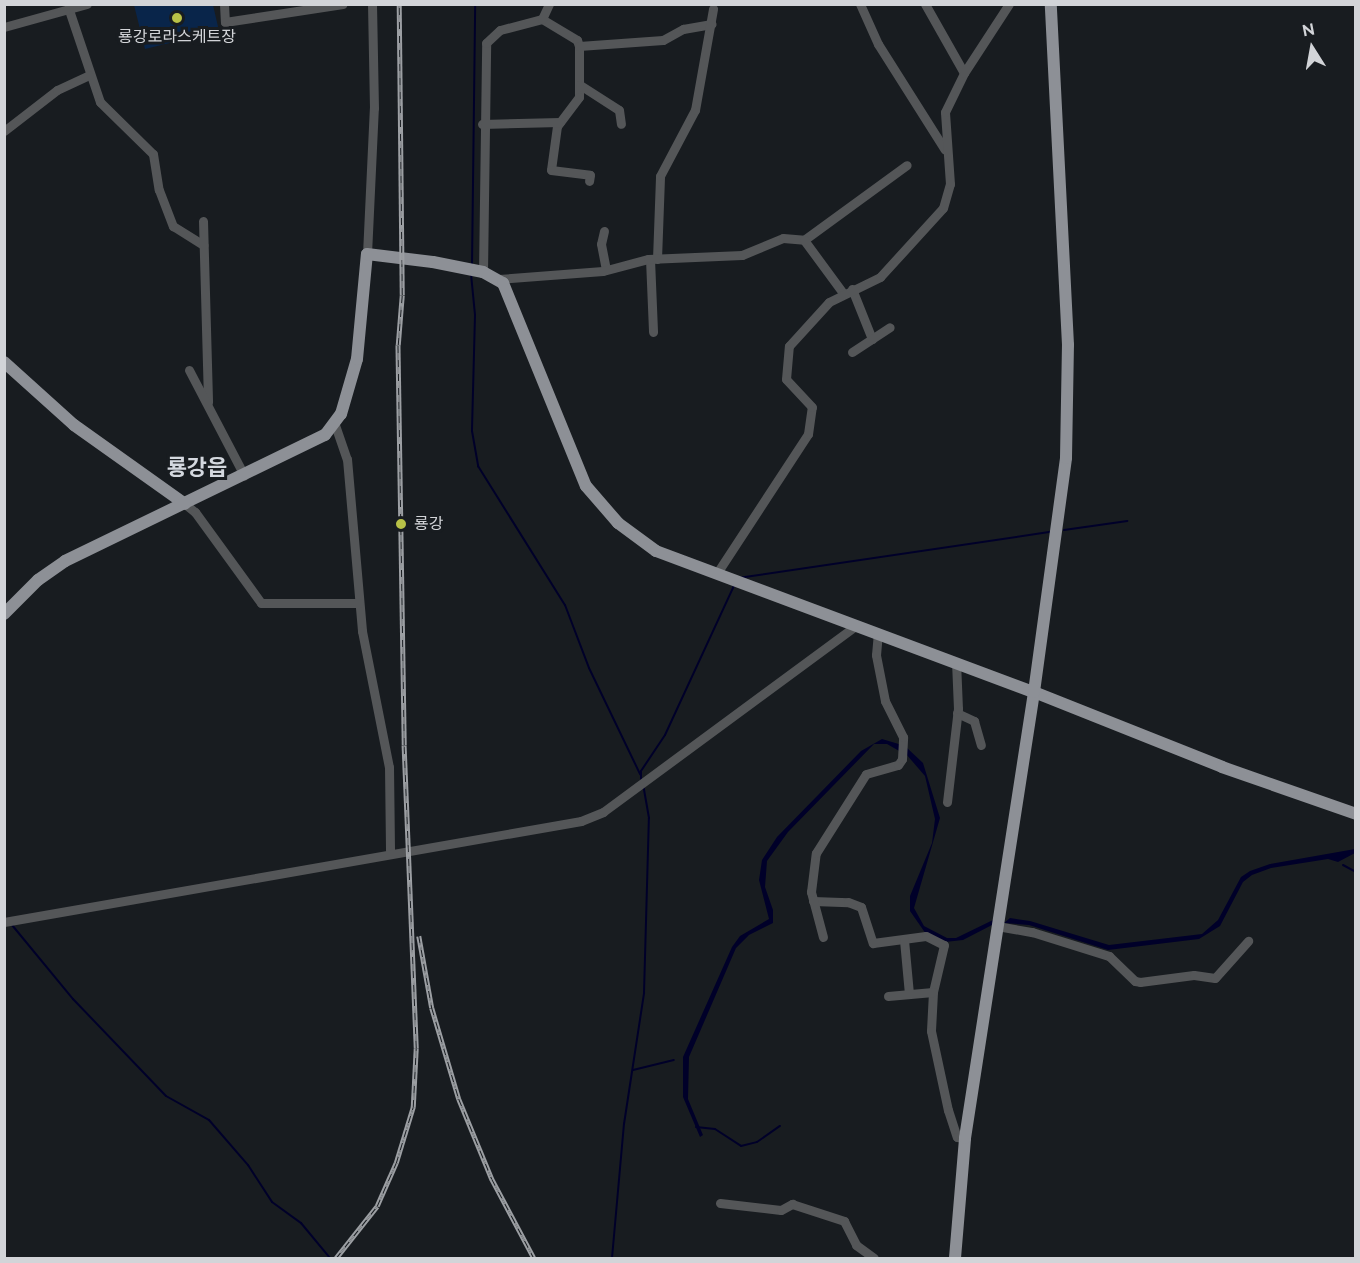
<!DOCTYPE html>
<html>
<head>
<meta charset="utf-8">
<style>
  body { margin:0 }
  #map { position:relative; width:1360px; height:1263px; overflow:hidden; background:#181c20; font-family:Raleway,"Noto Sans KR",sans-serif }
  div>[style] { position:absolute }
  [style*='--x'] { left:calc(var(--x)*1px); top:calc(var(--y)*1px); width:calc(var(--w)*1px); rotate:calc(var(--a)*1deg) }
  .green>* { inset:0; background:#09254a }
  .water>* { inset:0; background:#000029 }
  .stream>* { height:2px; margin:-1px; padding:0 1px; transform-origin:1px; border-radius:1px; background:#000029 }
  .minor>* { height:9px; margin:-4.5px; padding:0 4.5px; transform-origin:4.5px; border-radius:4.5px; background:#545658 }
  .major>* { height:12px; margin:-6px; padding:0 6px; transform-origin:6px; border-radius:6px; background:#8d9096 }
  .rail>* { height:4.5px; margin-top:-2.25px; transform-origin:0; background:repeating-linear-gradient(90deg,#181c20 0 7px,#9c9fa3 0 14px); box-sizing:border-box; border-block:2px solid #9c9fa3 }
  .dots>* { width:16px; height:16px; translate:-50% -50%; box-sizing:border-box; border:3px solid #181c20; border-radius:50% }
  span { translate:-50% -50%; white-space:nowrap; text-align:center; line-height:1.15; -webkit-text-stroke:6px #181c20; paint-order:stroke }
  .poi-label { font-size:16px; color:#d2d4d8 }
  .left { translate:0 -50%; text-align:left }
  .district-label { font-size:22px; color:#d4d8df; font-weight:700 }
  .frame { position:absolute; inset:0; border:6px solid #d2d4d8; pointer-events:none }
  .north { position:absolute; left:1282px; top:18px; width:60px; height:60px; -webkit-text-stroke:4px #181c20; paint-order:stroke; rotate:349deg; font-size:16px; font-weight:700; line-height:24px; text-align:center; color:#d2d4d8 }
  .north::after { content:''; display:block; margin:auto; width:21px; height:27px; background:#d2d4d8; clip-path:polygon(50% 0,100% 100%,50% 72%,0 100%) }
</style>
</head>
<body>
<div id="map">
  <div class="green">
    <i style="clip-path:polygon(134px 5px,213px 5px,219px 31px,145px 49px)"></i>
  </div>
  <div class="water">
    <i style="clip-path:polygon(882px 739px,902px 745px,901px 752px,887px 744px,874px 744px,788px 832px,767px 861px,765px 887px,773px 910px,773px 923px,749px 935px,736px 948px,689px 1057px,688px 1099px,703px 1135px,700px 1137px,683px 1097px,683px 1057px,732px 947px,740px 936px,769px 919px,759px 880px,762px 860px,777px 837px,861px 751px)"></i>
    <i style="clip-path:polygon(906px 747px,923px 763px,940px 818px,914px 908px,924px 926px,947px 938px,956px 938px,993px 920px,992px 925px,963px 940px,945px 942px,926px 934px,910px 911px,910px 896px,932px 843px,935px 819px,925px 776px,906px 754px)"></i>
    <i style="clip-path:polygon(1355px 849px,1355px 853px,1338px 862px,1328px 859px,1271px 868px,1252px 875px,1243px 882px,1220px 926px,1199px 939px,1108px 950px,1029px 925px,1004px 923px,1010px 918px,1030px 921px,1109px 945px,1202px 934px,1218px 920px,1241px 877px,1250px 871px,1270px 864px)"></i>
  </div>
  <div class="stream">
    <i style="--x:472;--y:265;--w:261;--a:-89.3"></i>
    <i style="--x:471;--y:274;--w:41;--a:84.4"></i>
    <i style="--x:475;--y:315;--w:116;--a:91.5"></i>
    <i style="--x:472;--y:431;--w:36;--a:80"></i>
    <i style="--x:478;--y:466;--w:164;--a:58"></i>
    <i style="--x:565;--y:605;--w:67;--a:69.1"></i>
    <i style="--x:589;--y:668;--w:118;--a:64.3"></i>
    <i style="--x:1064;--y:530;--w:64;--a:-8.1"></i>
    <i style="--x:738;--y:578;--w:316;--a:-8.4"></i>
    <i style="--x:641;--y:779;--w:8;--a:-90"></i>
    <i style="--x:641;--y:771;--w:43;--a:-56.3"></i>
    <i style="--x:665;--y:735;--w:164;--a:-65.2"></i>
    <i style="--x:1343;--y:865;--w:15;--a:28"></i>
    <i style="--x:12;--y:925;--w:96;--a:50.5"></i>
    <i style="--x:73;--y:999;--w:134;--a:46.2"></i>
    <i style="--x:166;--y:1096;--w:49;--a:29.2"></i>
    <i style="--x:209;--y:1120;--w:60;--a:49.1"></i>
    <i style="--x:248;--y:1165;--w:44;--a:57"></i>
    <i style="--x:272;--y:1202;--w:36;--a:36"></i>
    <i style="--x:301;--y:1223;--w:45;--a:50.4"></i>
    <i style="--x:633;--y:1070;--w:42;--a:-13.7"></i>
    <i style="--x:696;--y:1127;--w:19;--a:6"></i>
    <i style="--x:715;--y:1129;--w:31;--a:33"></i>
    <i style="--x:741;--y:1146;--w:16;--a:-14"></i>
    <i style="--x:757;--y:1142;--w:28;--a:-35"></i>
    <i style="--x:612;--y:1258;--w:135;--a:-84.9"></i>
    <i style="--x:624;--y:1124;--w:133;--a:-81.3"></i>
    <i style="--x:644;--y:993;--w:175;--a:-88.4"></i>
    <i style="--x:649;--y:818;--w:35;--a:-100"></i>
  </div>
  <div class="minor">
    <i style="--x:224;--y:4;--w:18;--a:87"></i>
    <i style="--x:225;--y:22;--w:119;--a:-8.7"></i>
    <i style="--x:860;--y:4;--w:44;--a:65.8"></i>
    <i style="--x:878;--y:44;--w:125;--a:57.7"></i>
    <i style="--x:925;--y:4;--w:79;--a:60.5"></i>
    <i style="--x:69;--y:10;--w:97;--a:71.4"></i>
    <i style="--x:100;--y:102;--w:74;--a:44.5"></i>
    <i style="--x:153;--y:154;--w:36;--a:81"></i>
    <i style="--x:159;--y:190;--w:39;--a:69"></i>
    <i style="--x:173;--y:226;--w:36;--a:32"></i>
    <i style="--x:542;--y:19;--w:41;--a:31"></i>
    <i style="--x:577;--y:40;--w:6;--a:72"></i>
    <i style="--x:579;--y:46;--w:51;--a:90"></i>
    <i style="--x:579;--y:97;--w:36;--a:127"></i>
    <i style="--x:557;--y:126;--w:44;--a:97.8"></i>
    <i style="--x:551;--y:170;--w:39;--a:7"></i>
    <i style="--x:590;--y:175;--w:6;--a:99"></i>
    <i style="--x:4;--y:27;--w:86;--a:-15.5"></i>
    <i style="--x:579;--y:46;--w:84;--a:-4.1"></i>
    <i style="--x:663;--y:40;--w:23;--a:-29"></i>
    <i style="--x:683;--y:29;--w:29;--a:-10"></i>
    <i style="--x:580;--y:85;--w:46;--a:32.7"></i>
    <i style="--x:619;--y:110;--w:14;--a:82"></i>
    <i style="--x:482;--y:124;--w:78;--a:-1.5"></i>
    <i style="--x:4;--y:131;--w:67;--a:-37.7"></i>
    <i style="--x:57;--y:90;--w:35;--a:-25"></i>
    <i style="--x:203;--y:221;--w:181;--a:88.4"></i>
    <i style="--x:604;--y:231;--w:13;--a:103"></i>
    <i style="--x:601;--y:244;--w:26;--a:79"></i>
    <i style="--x:804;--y:240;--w:127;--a:-36.1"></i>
    <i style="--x:367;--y:254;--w:146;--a:-87.3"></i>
    <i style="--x:374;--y:108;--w:104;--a:-91.1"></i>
    <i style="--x:650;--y:259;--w:73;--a:87.6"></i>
    <i style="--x:657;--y:259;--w:83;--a:-87.9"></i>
    <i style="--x:660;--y:176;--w:75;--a:-62.1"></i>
    <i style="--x:695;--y:110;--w:103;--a:-79.9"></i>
    <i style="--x:483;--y:272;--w:229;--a:-89.2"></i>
    <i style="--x:486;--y:43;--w:19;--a:-43"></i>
    <i style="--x:500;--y:30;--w:43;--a:-14.7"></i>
    <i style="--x:542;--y:19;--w:17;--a:-65"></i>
    <i style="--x:499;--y:279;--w:104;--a:-4.4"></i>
    <i style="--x:603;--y:271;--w:47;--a:-14.9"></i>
    <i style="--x:648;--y:259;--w:94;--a:-2.4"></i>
    <i style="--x:742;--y:255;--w:44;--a:-22.5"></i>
    <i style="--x:783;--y:238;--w:21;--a:5"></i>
    <i style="--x:804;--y:240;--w:66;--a:53.7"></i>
    <i style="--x:852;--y:289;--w:54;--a:68.2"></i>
    <i style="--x:852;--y:352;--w:45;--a:-33.3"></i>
    <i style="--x:189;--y:370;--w:119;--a:62.4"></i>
    <i style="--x:335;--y:425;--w:36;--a:71"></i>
    <i style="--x:347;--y:459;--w:173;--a:85"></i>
    <i style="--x:362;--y:631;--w:139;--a:78.8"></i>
    <i style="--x:389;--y:767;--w:87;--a:89.3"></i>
    <i style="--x:185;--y:504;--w:13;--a:39"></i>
    <i style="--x:195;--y:512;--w:112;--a:54"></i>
    <i style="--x:261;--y:603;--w:98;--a:0"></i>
    <i style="--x:717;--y:573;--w:166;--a:-56.8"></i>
    <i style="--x:808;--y:434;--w:27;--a:-82"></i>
    <i style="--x:812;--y:407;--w:38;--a:-133"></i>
    <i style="--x:786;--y:379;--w:33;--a:-85"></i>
    <i style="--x:789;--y:346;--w:59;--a:-47.7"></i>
    <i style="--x:829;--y:302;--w:57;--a:-26.1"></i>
    <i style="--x:880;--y:277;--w:93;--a:-47.6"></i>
    <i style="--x:943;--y:208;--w:25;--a:-74"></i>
    <i style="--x:950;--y:184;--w:72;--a:-94"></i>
    <i style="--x:945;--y:112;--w:43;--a:-64"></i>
    <i style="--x:964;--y:73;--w:82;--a:-56.9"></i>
    <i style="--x:957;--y:713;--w:19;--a:25"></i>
    <i style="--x:974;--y:721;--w:25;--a:74"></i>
    <i style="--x:947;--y:802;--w:94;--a:-83.3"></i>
    <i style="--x:958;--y:709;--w:47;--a:-92.4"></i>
    <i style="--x:813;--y:901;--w:35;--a:2"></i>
    <i style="--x:848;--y:902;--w:14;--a:21"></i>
    <i style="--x:861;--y:907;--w:38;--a:72"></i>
    <i style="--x:873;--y:943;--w:53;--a:-7.5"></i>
    <i style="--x:926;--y:936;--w:20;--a:27"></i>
    <i style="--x:944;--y:945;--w:48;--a:103.2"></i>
    <i style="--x:933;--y:992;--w:39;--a:93"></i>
    <i style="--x:931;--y:1031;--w:81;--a:77.9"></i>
    <i style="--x:948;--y:1110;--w:28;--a:72"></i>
    <i style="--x:957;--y:1137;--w:8;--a:7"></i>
    <i style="--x:4;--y:922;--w:586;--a:-9.93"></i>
    <i style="--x:581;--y:821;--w:24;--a:-22"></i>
    <i style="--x:603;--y:812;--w:315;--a:-36.4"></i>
    <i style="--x:997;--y:926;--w:36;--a:10"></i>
    <i style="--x:1032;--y:932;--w:81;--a:17.3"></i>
    <i style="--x:1109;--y:956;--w:36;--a:44"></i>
    <i style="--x:1135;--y:981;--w:5;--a:11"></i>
    <i style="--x:1140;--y:982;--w:54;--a:-7.4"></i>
    <i style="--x:1194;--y:975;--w:21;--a:8"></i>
    <i style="--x:1215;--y:978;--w:50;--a:-48.3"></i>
    <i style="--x:823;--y:937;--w:47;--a:-104.9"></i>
    <i style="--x:811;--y:892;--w:39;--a:-83"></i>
    <i style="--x:816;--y:853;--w:93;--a:-57.7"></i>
    <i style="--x:866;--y:774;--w:33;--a:-16"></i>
    <i style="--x:898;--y:765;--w:7;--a:-56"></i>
    <i style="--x:902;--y:759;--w:22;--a:-87"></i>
    <i style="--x:903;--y:737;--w:40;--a:-116.6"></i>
    <i style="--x:885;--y:701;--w:47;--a:-101.1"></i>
    <i style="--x:876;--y:655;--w:22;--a:-85"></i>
    <i style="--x:904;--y:940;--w:54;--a:84.7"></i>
    <i style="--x:888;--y:996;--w:45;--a:-5.1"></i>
    <i style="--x:720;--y:1203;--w:61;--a:6.5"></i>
    <i style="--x:781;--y:1210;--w:13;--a:-29"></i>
    <i style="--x:792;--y:1204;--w:55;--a:18.1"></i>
    <i style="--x:844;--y:1221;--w:27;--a:63"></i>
    <i style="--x:856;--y:1245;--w:22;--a:36"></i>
  </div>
  <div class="major">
    <i style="--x:4;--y:362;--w:94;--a:42"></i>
    <i style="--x:74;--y:425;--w:136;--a:35.4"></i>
    <i style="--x:4;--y:614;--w:48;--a:-45"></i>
    <i style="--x:38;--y:580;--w:33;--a:-35"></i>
    <i style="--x:65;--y:561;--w:289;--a:-25.9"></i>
    <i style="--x:325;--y:435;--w:26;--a:-53"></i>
    <i style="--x:341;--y:414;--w:57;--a:-73.8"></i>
    <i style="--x:357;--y:359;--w:105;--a:-84.6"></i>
    <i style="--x:367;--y:254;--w:66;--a:6.9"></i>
    <i style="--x:433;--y:262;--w:51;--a:11.3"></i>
    <i style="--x:483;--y:272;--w:23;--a:29"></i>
    <i style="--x:503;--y:283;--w:219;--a:67.8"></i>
    <i style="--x:586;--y:486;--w:49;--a:49.1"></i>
    <i style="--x:618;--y:523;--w:47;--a:36.4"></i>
    <i style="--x:656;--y:551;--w:403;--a:20.5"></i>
    <i style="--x:1034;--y:692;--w:202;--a:21.7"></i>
    <i style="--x:1222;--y:767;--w:142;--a:19.3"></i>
    <i style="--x:955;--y:1258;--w:120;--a:-85.2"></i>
    <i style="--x:965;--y:1138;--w:451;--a:-81.2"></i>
    <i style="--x:1034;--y:692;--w:236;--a:-82.2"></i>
    <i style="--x:1066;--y:458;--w:113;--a:-89"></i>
    <i style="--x:1068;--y:345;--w:341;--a:-92.9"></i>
  </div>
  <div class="rail">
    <i style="--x:419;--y:936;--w:73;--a:79.8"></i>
    <i style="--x:432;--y:1008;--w:95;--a:73.5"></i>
    <i style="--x:459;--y:1099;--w:87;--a:67.6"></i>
    <i style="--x:492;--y:1179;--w:89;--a:62"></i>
    <i style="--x:336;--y:1258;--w:66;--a:-51.7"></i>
    <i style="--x:377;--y:1206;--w:47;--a:-66.2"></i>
    <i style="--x:396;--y:1163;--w:59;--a:-73.1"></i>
    <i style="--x:413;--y:1107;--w:59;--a:-87.1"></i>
    <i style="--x:416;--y:1048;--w:303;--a:-92.3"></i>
    <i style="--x:404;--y:745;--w:400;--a:-90.9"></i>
    <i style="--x:398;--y:345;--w:50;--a:-85.4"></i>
    <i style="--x:402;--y:295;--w:291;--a:-90.6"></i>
  </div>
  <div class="dots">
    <i style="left:177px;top:18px;background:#b8c147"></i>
    <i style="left:401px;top:524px;background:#b8c147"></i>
  </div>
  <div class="poi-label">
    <span style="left:177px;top:37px">룡강로라스케트장</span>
    <span class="left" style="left:414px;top:524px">룡강</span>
  </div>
  <div class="district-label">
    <span style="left:197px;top:468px">룡강읍</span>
  </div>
  <div class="frame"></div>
  <div class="north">N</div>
</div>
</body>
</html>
